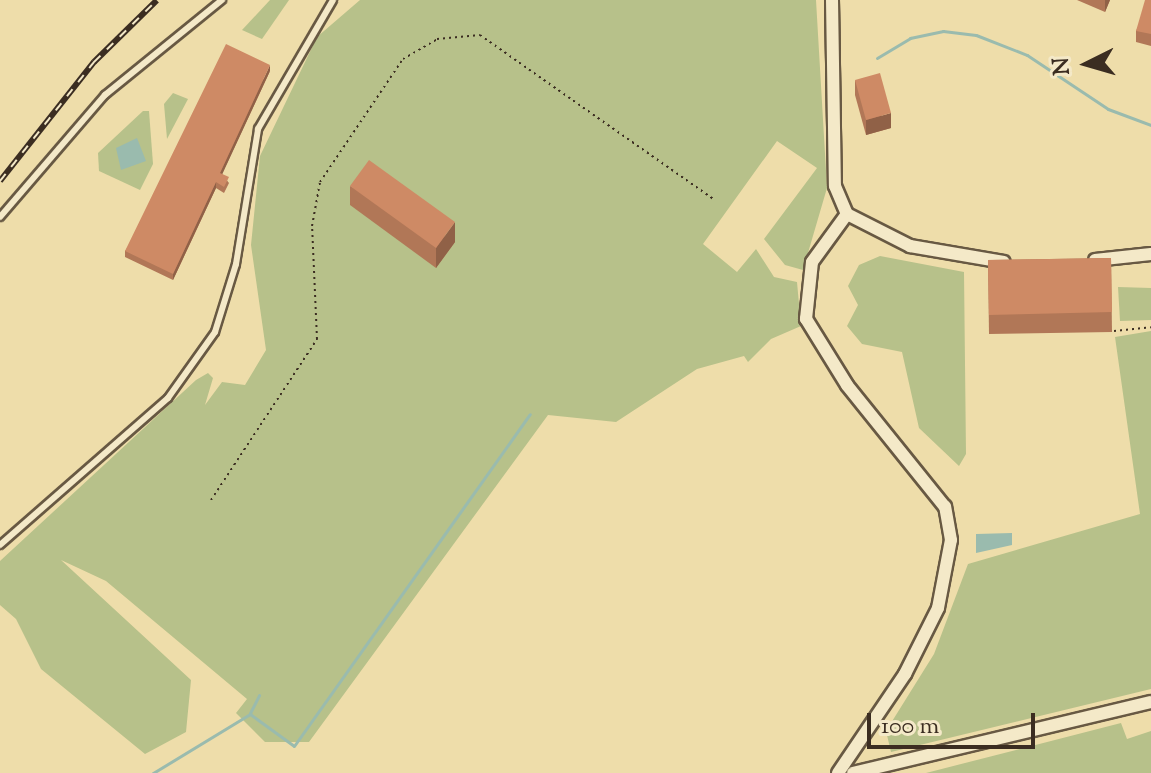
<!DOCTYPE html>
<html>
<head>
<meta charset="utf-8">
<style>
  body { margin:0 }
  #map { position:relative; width:1151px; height:773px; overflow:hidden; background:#eda; font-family:"Sorts Mill Goudy",serif }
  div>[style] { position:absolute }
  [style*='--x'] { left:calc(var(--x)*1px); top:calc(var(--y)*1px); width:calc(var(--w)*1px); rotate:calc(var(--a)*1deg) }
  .green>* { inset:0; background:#b7c18a }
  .water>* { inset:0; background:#9abbae }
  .stream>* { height:3px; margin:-1.5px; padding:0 1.5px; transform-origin:1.5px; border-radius:1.5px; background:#9abbae }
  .path>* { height:2px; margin-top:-1px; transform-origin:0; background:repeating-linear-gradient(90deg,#3b2d21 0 2px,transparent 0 6px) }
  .roads { filter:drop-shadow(2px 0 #685943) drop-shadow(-2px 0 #685943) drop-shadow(0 2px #685943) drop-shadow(0 -2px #685943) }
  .service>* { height:6px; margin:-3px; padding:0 3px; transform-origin:3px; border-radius:3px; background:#f4e9c8 }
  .minor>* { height:12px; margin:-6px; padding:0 6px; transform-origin:6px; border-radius:6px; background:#f4e9c8 }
  .rail>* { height:6px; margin-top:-3px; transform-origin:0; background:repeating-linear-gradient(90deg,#f4e9c8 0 9px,#3b2d21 0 18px); box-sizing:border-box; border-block:2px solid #3b2d21 }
  .wall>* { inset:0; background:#b17757 }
  .shaded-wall>* { inset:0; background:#906147 }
  .building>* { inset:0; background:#ce8a65 }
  span { translate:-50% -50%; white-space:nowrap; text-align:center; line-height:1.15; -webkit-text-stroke:6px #f4e9c8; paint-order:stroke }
  .north { position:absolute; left:1047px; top:24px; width:80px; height:80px; -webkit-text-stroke:6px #f4e9c8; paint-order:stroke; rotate:265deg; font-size:22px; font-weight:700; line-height:32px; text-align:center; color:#3b2d21 }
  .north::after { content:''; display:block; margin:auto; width:28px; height:36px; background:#3b2d21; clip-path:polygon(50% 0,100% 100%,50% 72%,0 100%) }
  .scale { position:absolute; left:867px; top:713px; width:168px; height:36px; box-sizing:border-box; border:4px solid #3b2d21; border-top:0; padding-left:10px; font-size:24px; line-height:28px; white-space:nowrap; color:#3b2d21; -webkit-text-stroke:6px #f4e9c8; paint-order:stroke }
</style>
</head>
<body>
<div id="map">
  <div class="green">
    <i style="clip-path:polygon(270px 0,289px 0,262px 39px,242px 30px)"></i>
    <i style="clip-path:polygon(360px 0,816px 0,827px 188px,803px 270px,785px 265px,764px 239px,817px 168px,777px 141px,703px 244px,737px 272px,756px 249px,774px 277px,797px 282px,801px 326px,771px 339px,748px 362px,744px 356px,697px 369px,616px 422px,548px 415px,309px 742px,265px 742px,236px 713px,247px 699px,106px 581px,61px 560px,191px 680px,186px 732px,145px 754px,41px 669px,16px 619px,0 605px,0 561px,196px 380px,208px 373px,213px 378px,205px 405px,222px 382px,245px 385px,266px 350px,251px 245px,260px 156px,317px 37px)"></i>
    <i style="clip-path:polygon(173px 93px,188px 99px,167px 139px,164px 104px)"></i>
    <i style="clip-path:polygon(143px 111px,149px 111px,153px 164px,140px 190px,99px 171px,98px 153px)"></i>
    <i style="clip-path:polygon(880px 256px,964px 272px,966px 454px,959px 466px,919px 428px,902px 352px,862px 344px,847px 326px,858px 305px,848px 286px,859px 265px)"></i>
    <i style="clip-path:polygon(1118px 287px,1151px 288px,1151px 320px,1120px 321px)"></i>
    <i style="clip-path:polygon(1151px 331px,1151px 689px,891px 752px,886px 731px,934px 654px,968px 564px,1140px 514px,1115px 337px)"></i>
    <i style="clip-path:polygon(1121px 723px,1127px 739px,1151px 731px,1151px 773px,926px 773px)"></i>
  </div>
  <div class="water">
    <i style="clip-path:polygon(137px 138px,146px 161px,121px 170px,116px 148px)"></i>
    <i style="clip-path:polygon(1012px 533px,1012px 545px,976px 553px,976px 534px)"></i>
  </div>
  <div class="stream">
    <i style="--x:877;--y:58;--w:39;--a:-31"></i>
    <i style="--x:910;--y:38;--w:34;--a:-12"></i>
    <i style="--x:943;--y:31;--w:33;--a:7"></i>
    <i style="--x:976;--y:35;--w:55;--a:21.4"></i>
    <i style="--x:1027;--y:55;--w:97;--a:33.7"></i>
    <i style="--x:1108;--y:109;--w:46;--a:20.4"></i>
    <i style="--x:250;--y:713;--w:20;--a:-63"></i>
    <i style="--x:153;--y:773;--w:114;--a:-31.3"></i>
    <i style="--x:250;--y:714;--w:54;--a:36"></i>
    <i style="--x:294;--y:746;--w:407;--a:-54.6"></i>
  </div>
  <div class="path">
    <i style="--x:1114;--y:331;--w:37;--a:-6"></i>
    <i style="--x:211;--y:500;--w:193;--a:-56.6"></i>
    <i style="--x:317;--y:339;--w:113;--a:-92.5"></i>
    <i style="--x:312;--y:226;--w:45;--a:-79.7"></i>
    <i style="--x:320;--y:182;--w:148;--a:-56"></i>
    <i style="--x:403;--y:59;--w:39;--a:-30"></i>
    <i style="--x:437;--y:39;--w:43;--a:-5.3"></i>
    <i style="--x:480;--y:35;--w:285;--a:35.1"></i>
  </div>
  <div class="roads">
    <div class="service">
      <i style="--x:0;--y:217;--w:161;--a:-49.3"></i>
      <i style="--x:105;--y:95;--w:151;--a:-39.1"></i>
      <i style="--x:0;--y:545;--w:223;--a:-41.2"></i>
      <i style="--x:168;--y:398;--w:81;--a:-54.5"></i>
      <i style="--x:215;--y:332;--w:71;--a:-72.8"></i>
      <i style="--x:236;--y:264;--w:137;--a:-80.7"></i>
      <i style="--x:258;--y:129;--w:149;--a:-59.8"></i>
    </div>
    <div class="minor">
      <i style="--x:832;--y:0;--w:186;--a:89.1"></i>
      <i style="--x:835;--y:186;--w:30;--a:67"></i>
      <i style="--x:847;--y:214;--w:71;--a:26.9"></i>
      <i style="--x:910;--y:246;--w:95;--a:9.7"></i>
      <i style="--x:1095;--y:260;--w:56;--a:-6.1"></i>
      <i style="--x:838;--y:773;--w:120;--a:-55.9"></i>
      <i style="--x:905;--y:674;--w:74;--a:-63.4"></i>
      <i style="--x:938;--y:608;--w:69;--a:-79.2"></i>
      <i style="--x:951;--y:540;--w:34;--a:-100"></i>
      <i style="--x:945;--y:507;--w:156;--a:-128.8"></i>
      <i style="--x:847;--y:385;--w:78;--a:-121.8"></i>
      <i style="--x:806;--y:319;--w:57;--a:-84"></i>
      <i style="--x:812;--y:262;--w:59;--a:-53.9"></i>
      <i style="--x:853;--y:773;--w:306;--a:-13.4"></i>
    </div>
  </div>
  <div class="rail">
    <i style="--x:0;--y:181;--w:152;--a:-51.7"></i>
    <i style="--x:94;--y:62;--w:88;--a:-44.5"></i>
  </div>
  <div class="wall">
    <i style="clip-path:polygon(1077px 0,1110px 0,1105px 12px)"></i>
    <i style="clip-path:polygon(1151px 0,1151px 46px,1136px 42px,1136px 31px)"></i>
    <i style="clip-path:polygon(270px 71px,222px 174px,229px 183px,224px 193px,216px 188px,173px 280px,125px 257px,125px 251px)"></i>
    <i style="clip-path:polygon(855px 80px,891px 128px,866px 135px,855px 95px)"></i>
    <i style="clip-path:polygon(350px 186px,455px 242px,436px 268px,350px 205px)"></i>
    <i style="clip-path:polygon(1111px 258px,1112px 332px,989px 334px,988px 260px)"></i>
  </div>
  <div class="shaded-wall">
    <i style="clip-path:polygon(1105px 0,1110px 0,1105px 12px)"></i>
    <i style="clip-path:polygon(270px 65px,270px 71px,220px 179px,220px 173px)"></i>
    <i style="clip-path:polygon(891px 113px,891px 128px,866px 135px,866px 120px)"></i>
    <i style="clip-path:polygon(216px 182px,216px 188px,173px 280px,173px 274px)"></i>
    <i style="clip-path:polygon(455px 222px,455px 242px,436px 268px,436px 248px)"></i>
  </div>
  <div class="building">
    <i style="clip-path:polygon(1145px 0,1151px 0,1151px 34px,1136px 31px)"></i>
    <i style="clip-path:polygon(226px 44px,270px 65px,220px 173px,229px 177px,224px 187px,216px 182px,173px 274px,125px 251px)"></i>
    <i style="clip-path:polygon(880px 73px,891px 113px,866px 120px,855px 80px)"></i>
    <i style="clip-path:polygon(369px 160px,455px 222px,436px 248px,350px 186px)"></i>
    <i style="clip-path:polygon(1111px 258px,1112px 312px,989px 315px,988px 260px)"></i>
  </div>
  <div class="north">N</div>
  <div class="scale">100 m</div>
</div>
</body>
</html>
